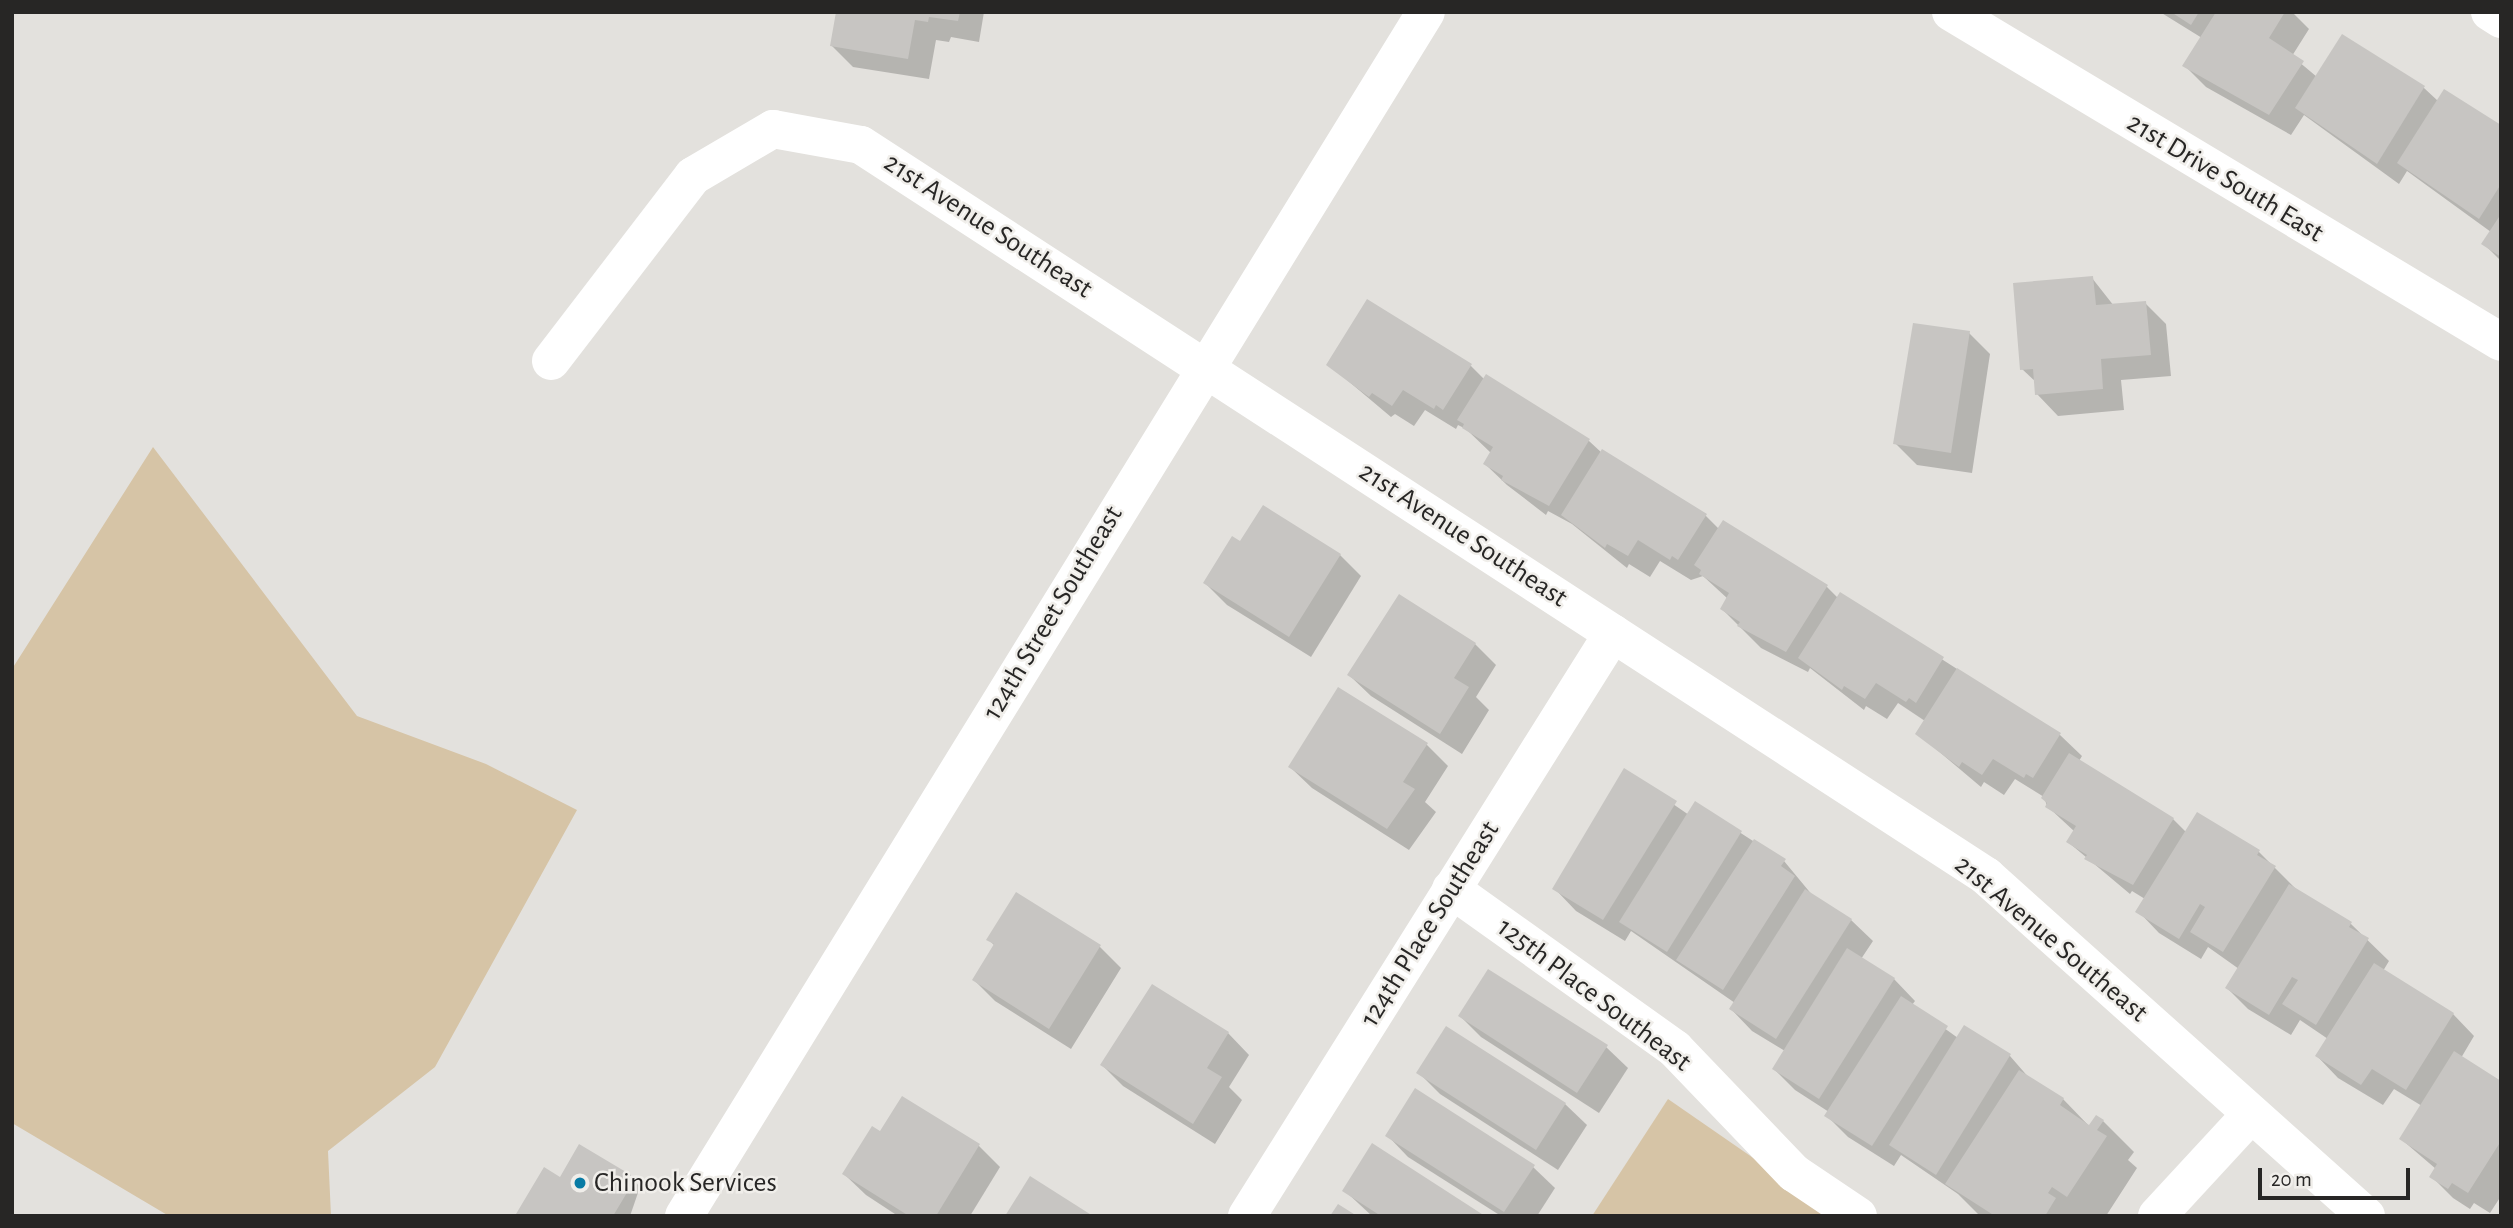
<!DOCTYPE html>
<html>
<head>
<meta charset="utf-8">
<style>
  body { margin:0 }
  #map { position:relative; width:2513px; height:1228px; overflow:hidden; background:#e3e1dd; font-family:"Alegreya Sans",sans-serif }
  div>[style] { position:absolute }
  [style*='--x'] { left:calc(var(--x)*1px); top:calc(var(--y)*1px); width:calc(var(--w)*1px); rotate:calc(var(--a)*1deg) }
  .green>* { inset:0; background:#d6c4a6 }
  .shadow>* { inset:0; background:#0003 }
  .building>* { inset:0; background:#c7c5c2 }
  .minor>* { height:38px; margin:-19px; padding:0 19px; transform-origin:19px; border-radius:19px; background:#fff }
  .dots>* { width:19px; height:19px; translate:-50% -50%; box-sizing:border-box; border:4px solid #f0eeea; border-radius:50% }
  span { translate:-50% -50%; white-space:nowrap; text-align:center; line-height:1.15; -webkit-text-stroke:5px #f0eeea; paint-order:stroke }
  .street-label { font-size:28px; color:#272625 }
  .poi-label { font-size:28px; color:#272625 }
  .left { translate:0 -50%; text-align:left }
  .frame { position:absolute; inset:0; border:14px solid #272625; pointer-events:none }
  .scale { position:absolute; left:2258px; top:1168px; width:152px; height:32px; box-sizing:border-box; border:4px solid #272625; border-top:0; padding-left:9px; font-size:21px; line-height:24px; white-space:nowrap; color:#272625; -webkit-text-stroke:5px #f0eeea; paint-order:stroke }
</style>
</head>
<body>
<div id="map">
  <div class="green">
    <i style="clip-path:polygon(153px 447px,357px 716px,486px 764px,577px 810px,435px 1067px,328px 1151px,331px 1216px,169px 1216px,12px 1123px,12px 669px)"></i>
    <i style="clip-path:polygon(1668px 1099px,1837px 1216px,1592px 1216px)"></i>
  </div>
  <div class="shadow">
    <i style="clip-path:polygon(837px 12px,984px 12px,979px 42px,951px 37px,949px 42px,936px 40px,929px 79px,853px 67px,832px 46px)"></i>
    <i style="clip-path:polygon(2160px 12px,2292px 12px,2309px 29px,2292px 56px,2317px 77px,2342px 36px,2424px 88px,2438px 101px,2501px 128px,2501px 261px,2484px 244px,2491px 232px,2407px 171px,2399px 184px,2304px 115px,2291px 135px,2206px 87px,2185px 66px,2202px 38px)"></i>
    <i style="clip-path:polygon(2092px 278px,2114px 306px,2145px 303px,2166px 324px,2171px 376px,2121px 380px,2124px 410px,2058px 416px,2037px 394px,2036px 382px,2022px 369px)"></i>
    <i style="clip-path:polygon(1969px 333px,1990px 354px,1972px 473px,1917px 465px,1895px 443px)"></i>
    <i style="clip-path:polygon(1328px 364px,1471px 366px,1484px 379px,1486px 376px,1589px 441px,1602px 453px,1706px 516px,1719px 529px,1827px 587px,1838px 598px,1840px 594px,2060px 735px,2082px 756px,2079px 761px,2173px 819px,2186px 832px,2259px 852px,2296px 889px,2351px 924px,2389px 961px,2383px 971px,2453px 1014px,2474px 1036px,2461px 1058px,2501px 1083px,2501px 1196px,2490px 1213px,2474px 1203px,2470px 1209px,2453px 1198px,2432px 1177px,2436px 1169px,2401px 1139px,2422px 1106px,2394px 1089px,2383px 1105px,2338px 1078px,2317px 1056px,2328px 1039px,2300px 1020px,2291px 1035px,2248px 1009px,2227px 988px,2239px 969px,2208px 947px,2201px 959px,2159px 933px,2138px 911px,2145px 899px,2132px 891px,2130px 894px,2068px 842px,2075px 832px,2047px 806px,2044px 797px,2015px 779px,2004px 795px,1984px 782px,1981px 787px,1917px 733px,1925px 721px,1898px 703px,1887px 719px,1866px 706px,1864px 710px,1810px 668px,1808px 672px,1761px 648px,1722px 609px,1728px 599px,1703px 576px,1691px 580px,1660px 561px,1650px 577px,1629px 564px,1627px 568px,1572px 524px,1548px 511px,1546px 515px,1507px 485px,1485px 464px,1491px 453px,1466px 429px,1458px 425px,1456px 429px,1425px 410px,1414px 426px,1395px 414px,1391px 417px)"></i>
    <i style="clip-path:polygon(1241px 543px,1340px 555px,1361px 576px,1311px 657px,1227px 605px,1205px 583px)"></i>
    <i style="clip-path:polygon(1475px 644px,1496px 665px,1476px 697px,1489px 710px,1462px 754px,1371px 696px,1349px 675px)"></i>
    <i style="clip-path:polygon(1426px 744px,1448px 766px,1425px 802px,1436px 812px,1409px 850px,1312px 788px,1290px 767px)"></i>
    <i style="clip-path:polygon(1625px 771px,1689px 815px,1696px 804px,1784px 861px,1813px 896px,1851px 920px,1873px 941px,1861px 959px,1894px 979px,1915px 1001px,1912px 1005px,1958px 1038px,1965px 1027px,2010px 1056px,2030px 1079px,2063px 1099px,2090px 1127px,2103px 1121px,2134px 1152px,2128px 1160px,2137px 1168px,2106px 1216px,1980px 1216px,1958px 1194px,1901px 1155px,1894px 1166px,1848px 1137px,1827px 1116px,1829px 1112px,1795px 1090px,1774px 1069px,1785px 1051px,1752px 1031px,1731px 1009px,1735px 1003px,1631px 931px,1625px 941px,1576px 911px,1555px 889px)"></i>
    <i style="clip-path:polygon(988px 939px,1100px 947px,1121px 968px,1071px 1049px,995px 1001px,974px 980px,995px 946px)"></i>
    <i style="clip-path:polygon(1460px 1016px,1606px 1047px,1628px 1068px,1599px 1113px,1481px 1037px)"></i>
    <i style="clip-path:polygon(1228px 1033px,1249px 1055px,1229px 1087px,1242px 1100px,1215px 1144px,1123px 1086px,1102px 1065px)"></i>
    <i style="clip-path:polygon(1419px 1073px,1565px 1104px,1587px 1125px,1558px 1170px,1440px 1094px)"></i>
    <i style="clip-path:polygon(880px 1134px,978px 1145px,1000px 1167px,970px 1216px,898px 1216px,866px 1195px,844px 1174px)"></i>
    <i style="clip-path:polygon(1387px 1135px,1533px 1167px,1555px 1188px,1537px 1216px,1501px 1216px,1408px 1157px)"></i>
    <i style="clip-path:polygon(630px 1176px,640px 1187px,630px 1216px,518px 1213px,560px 1179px)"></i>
    <i style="clip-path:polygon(1344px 1190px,1481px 1216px,1372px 1216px)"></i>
  </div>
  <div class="building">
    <i style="clip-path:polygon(836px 12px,960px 12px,958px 21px,929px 17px,928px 22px,915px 20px,908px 59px,830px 46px)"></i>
    <i style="clip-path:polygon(2171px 12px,2199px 12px,2191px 25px)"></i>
    <i style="clip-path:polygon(2216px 12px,2285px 12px,2269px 38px,2304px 61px,2269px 115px,2182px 66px)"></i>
    <i style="clip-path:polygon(2342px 34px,2425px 86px,2377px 164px,2295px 108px)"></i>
    <i style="clip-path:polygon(2444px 89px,2501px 125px,2501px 184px,2479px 219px,2397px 163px)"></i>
    <i style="clip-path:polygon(2501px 214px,2501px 257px,2481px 244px)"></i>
    <i style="clip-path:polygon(2093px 276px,2096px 305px,2146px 301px,2151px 355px,2101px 359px,2103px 389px,2035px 395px,2033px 369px,2020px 370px,2013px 283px)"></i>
    <i style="clip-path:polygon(1367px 299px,1472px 364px,1443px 410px,1436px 405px,1434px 409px,1403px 390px,1392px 406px,1372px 393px,1369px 397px,1326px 365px)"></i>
    <i style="clip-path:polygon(1913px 323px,1970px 331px,1951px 453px,1893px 444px)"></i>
    <i style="clip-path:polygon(1486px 374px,1590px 439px,1549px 506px,1501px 480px,1503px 476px,1483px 464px,1493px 447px,1462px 428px,1464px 424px,1457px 420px)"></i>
    <i style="clip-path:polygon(1602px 449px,1707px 514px,1678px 560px,1672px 556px,1670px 560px,1638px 540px,1628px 556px,1607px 544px,1605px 548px,1561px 515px)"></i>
    <i style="clip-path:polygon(1263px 505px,1341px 554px,1289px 637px,1203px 583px,1232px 536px,1240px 541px)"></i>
    <i style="clip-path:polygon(1723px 520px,1828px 585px,1786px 652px,1737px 626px,1740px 622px,1720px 609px,1729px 593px,1699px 574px,1701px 570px,1694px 565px)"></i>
    <i style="clip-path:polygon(1840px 592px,1944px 657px,1916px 703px,1909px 698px,1906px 702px,1876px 683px,1865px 699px,1844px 686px,1842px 690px,1798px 658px)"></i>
    <i style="clip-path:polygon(1399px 594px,1476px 643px,1454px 678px,1469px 687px,1440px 734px,1347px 675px)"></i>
    <i style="clip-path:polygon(1957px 668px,2061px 733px,2033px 778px,2026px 774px,2024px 778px,1993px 759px,1982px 775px,1962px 762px,1959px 767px,1915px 734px)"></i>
    <i style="clip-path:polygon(1338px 687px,1428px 743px,1403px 782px,1415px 789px,1387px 829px,1288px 767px)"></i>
    <i style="clip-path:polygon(2069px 753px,2174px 818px,2133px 885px,2084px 859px,2087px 855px,2066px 842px,2076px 826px,2045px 807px,2047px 803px,2041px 798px)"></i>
    <i style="clip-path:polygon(1624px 768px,1677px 801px,1603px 920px,1552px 889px)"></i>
    <i style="clip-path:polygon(1695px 801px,1742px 831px,1667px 952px,1619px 922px)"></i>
    <i style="clip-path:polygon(2197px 812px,2260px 850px,2257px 855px,2276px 866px,2223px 952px,2190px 932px,2205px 907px,2200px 904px,2179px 939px,2135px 912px)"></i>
    <i style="clip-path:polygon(1754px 839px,1786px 859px,1781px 866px,1795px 876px,1723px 990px,1676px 960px)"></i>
    <i style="clip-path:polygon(2289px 884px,2352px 922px,2349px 927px,2369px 938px,2316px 1025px,2282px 1004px,2298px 980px,2292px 977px,2269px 1015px,2225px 988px)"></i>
    <i style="clip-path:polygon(1805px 889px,1852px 919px,1776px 1039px,1729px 1009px)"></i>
    <i style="clip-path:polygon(1016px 892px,1101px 945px,1049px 1029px,972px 980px,994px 944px,986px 940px)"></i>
    <i style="clip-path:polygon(1847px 948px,1895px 978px,1819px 1099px,1772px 1069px)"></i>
    <i style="clip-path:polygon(2374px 963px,2454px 1013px,2406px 1090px,2372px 1069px,2361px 1085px,2315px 1056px)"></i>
    <i style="clip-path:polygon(1488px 969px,1608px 1045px,1577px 1093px,1458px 1016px)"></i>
    <i style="clip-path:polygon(1152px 984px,1229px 1032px,1207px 1068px,1222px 1077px,1193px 1124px,1100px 1065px)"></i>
    <i style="clip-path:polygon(1901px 996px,1948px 1026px,1872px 1146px,1824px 1116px)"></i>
    <i style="clip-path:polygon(1964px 1025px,2011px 1054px,1936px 1175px,1889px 1145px)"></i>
    <i style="clip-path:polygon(1446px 1026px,1566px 1103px,1536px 1150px,1416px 1073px)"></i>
    <i style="clip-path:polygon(2454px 1051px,2501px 1081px,2501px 1141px,2468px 1193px,2452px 1183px,2448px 1189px,2429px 1177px,2437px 1164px,2399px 1139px)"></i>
    <i style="clip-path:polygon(2019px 1070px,2064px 1098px,2060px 1105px,2089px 1125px,2096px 1115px,2104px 1120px,2097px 1130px,2107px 1136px,2067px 1197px,2052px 1187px,2048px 1193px,2056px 1198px,2045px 1216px,1995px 1216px,1945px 1184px)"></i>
    <i style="clip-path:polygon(1415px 1088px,1535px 1165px,1504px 1212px,1385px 1136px)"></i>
    <i style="clip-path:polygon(902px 1096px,980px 1144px,936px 1216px,909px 1216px,842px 1174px,872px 1126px,880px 1131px)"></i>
    <i style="clip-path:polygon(1372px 1143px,1485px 1216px,1381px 1216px,1342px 1191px)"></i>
    <i style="clip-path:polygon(579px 1144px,631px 1175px,623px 1188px,628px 1191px,613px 1216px,516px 1214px,544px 1167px,560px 1177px)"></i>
    <i style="clip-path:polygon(1030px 1176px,1093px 1216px,1005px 1216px)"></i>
    <i style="clip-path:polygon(1338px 1204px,1357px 1216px,1330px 1216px)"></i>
  </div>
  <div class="minor">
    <i style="--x:1951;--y:12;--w:641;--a:30.96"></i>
    <i style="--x:2490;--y:12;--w:13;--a:32"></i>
    <i style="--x:551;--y:361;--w:233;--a:-52.5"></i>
    <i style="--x:693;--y:176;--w:93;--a:-30.4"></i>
    <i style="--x:773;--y:129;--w:89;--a:10.3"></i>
    <i style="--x:861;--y:145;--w:1342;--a:33.01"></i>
    <i style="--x:1986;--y:876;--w:510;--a:41.82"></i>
    <i style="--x:1451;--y:889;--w:275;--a:35.5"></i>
    <i style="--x:1675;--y:1049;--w:172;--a:46.2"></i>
    <i style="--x:1794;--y:1173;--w:77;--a:33.9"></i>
    <i style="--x:684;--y:1216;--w:1414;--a:-58.36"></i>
    <i style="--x:1247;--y:1216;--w:688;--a:-57.88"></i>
    <i style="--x:2157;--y:1216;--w:139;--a:-47.3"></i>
  </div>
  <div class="dots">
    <i style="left:580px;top:1183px;background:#087ba4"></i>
  </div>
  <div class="street-label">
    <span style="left:2225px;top:178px;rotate:31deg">21st Drive South East</span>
    <span style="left:988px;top:226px;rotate:33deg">21st Avenue Southeast</span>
    <span style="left:1463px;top:535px;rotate:33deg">21st Avenue Southeast</span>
    <span style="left:1053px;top:613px;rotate:-59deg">124th Street Southeast</span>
    <span style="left:1430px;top:924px;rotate:-58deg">124th Place Southeast</span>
    <span style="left:2051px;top:939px;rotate:40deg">21st Avenue Southeast</span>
    <span style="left:1594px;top:995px;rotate:37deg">125th Place Southeast</span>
  </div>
  <div class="poi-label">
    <span class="left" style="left:594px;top:1183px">Chinook Services</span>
  </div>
  <div class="frame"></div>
  <div class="scale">20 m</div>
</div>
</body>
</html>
